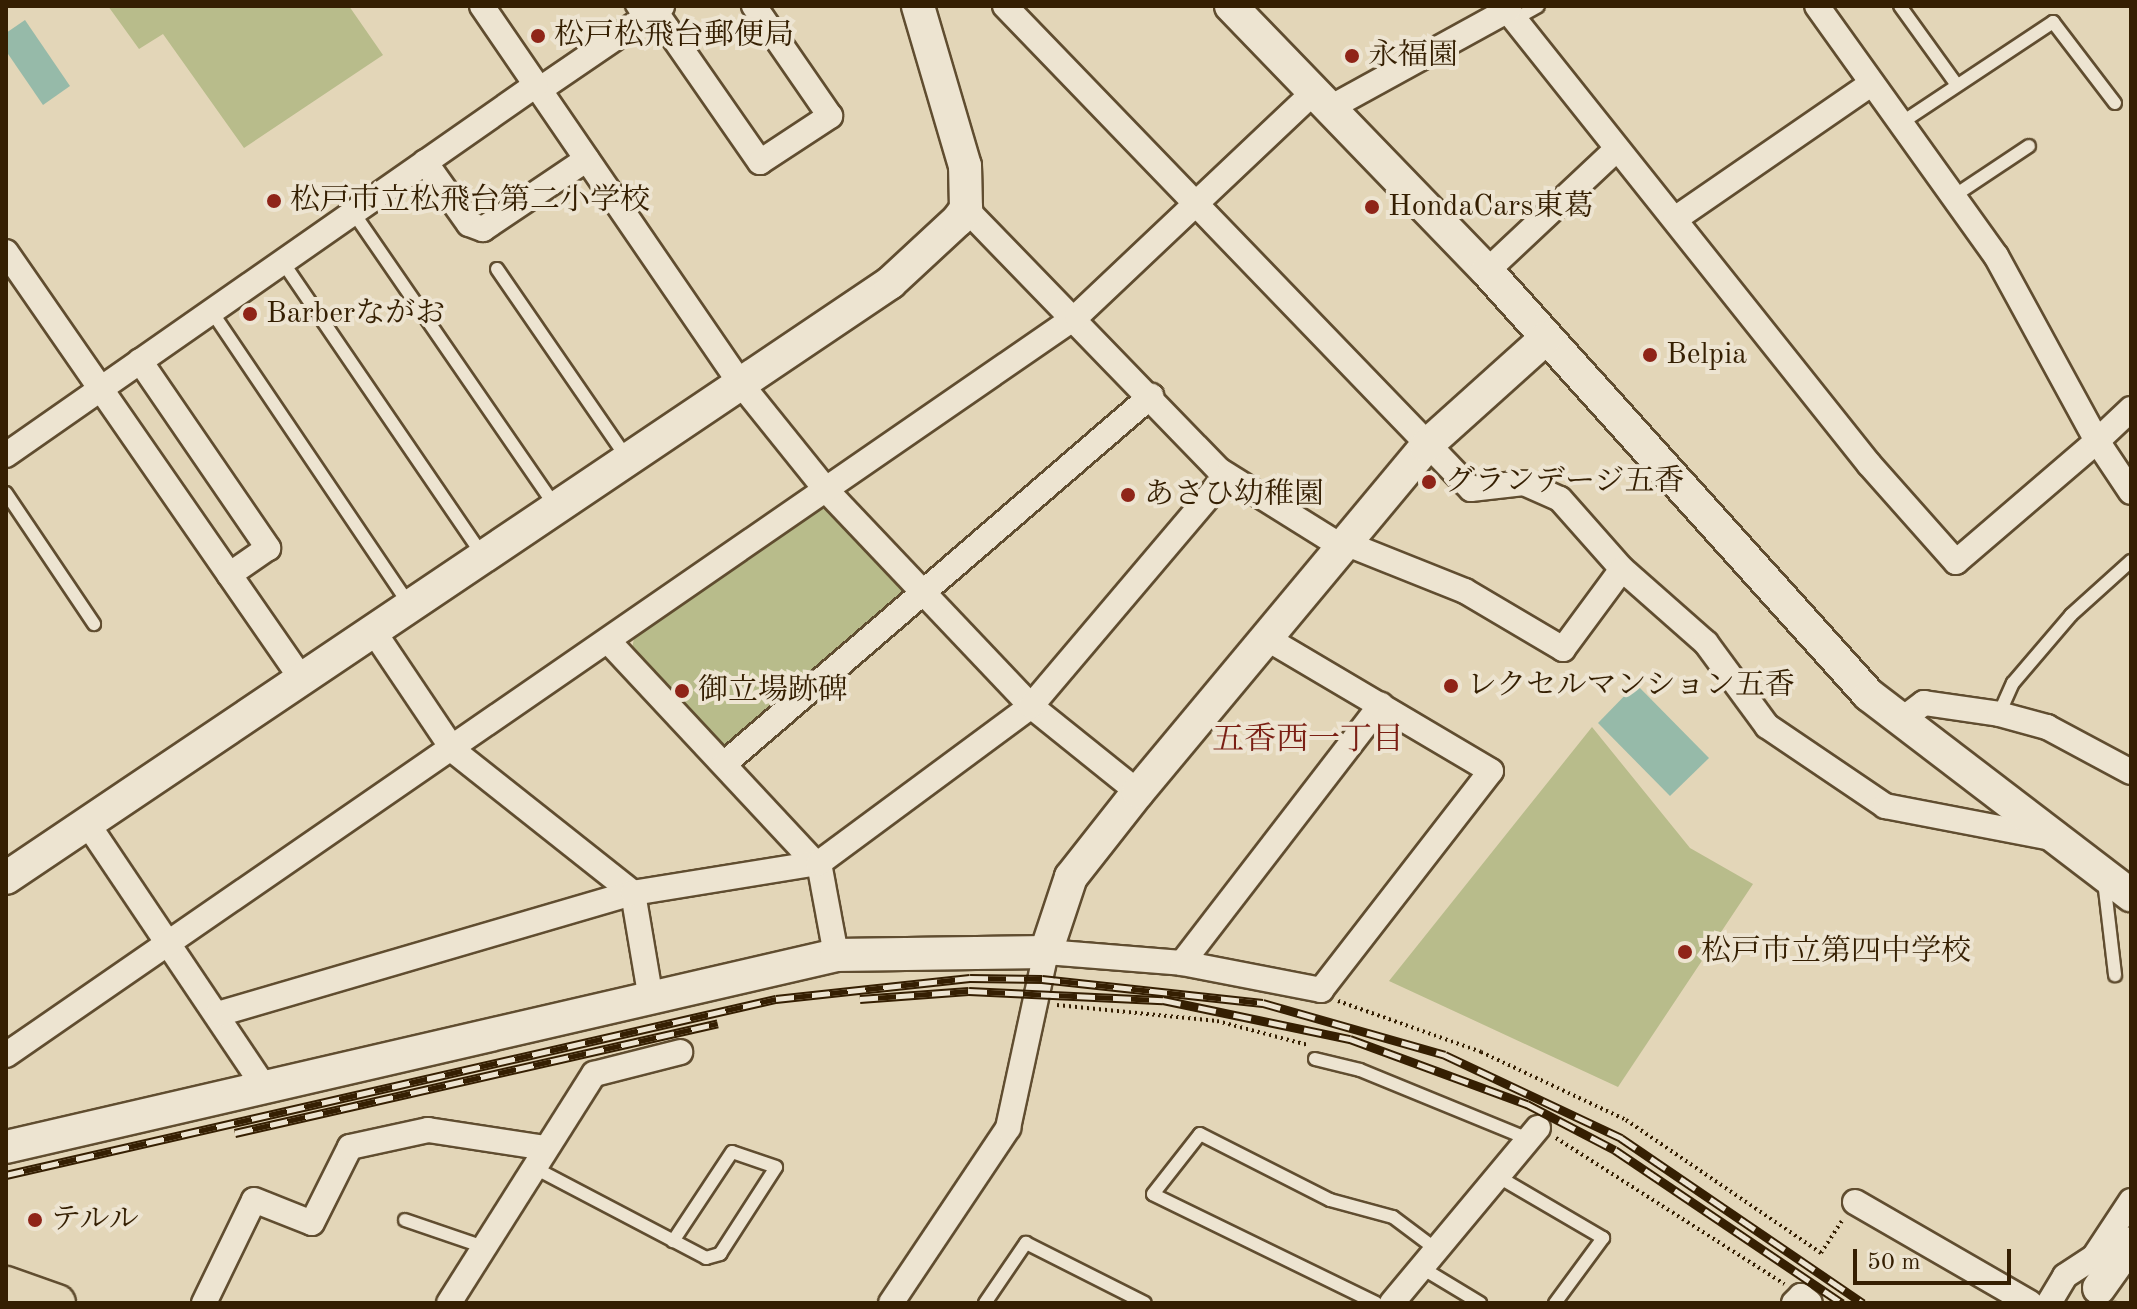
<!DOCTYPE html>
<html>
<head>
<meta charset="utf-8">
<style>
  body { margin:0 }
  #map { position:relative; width:2137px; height:1309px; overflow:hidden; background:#e3d6b8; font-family:"Old Standard TT","Noto Serif JP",serif }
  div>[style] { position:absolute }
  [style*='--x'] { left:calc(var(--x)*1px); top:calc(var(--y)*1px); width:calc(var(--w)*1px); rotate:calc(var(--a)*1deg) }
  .green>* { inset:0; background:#b8bc8b }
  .water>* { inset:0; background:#96baa9 }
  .secondary-tunnel>* { height:32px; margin-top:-16px; transform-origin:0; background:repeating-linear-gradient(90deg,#c0b194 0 32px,transparent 0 48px) }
  .path>* { height:4px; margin-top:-2px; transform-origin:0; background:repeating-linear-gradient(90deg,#351f02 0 2px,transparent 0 6px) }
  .roads { filter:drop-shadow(2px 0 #604d30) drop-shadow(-2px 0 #604d30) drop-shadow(0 2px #604d30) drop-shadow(0 -2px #604d30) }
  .lane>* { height:12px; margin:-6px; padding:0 6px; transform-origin:6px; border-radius:6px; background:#ede4d1 }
  .street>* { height:24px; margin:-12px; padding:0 12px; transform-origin:12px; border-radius:12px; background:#ede4d1 }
  .secondary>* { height:32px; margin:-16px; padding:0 16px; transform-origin:16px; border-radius:16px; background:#ede4d1 }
  .primary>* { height:36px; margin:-18px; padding:0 18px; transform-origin:18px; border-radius:18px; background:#e3d6b8 }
  .rail>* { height:9px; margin-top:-4.5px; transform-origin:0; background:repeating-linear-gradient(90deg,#ede4d1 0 18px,#351f02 0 36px); box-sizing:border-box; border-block:2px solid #351f02 }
  .dots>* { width:22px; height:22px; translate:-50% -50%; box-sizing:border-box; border:4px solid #ede4d1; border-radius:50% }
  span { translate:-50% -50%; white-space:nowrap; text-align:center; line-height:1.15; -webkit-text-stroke:8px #ede4d1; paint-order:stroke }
  .poi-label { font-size:30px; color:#351f02 }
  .left { translate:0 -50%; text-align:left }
  .neighbourhood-label { font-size:32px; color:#7a1f14 }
  .frame { position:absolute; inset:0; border:8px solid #351f02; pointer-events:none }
  .scale { position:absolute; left:1853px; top:1249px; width:158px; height:36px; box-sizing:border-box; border:4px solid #351f02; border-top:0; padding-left:10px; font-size:24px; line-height:28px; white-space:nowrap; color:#351f02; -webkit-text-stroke:6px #ede4d1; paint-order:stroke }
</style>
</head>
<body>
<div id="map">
  <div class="green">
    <i style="clip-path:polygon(108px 6px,349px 6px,383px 55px,244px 148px,163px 34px,139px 49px)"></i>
    <i style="clip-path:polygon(820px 507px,834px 510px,906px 588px,904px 600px,725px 752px,632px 649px,634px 638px)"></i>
    <i style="clip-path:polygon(1592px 727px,1690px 848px,1753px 884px,1618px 1087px,1389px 981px)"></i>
  </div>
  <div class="water">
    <i style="clip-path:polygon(25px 20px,70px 86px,43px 105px,6px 51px,6px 33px)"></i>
    <i style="clip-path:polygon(1636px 684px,1709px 758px,1670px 796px,1598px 723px)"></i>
  </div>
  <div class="secondary-tunnel">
    <i style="--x:2109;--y:1303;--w:5;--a:-68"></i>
  </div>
  <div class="path">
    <i style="--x:1338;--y:1001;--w:152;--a:19.6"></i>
    <i style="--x:1481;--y:1052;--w:160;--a:25.1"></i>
    <i style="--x:1626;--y:1120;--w:236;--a:34.3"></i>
    <i style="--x:1821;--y:1253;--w:38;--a:-57"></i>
    <i style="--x:1057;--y:1005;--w:161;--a:5.7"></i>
    <i style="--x:1217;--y:1021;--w:94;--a:14.8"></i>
    <i style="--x:1556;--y:1138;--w:271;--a:32.6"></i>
  </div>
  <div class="roads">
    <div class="lane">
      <i style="--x:632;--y:6;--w:17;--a:57"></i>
      <i style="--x:1900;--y:6;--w:97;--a:54.2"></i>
      <i style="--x:1515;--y:19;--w:26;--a:-29"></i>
      <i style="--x:1904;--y:121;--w:179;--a:-33.6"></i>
      <i style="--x:2053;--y:22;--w:102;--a:52.6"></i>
      <i style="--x:1954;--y:196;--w:90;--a:-33.7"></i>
      <i style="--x:353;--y:212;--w:357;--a:55.5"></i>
      <i style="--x:282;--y:261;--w:355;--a:55.7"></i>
      <i style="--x:497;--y:269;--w:228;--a:55.5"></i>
      <i style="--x:212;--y:312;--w:352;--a:56"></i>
      <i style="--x:6;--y:493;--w:158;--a:56.1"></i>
      <i style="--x:1999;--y:714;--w:34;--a:-66"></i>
      <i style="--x:2013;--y:683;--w:89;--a:-49.5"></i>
      <i style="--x:2071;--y:615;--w:81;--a:-42"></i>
      <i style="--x:2104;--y:881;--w:95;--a:83.3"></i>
      <i style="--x:1315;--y:1059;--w:46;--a:13.7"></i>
      <i style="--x:1360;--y:1070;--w:182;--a:22.3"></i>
      <i style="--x:531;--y:1166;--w:198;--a:27.7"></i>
      <i style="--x:706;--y:1258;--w:15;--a:-16"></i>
      <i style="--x:720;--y:1254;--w:103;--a:-57.2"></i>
      <i style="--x:776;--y:1167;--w:46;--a:-161.2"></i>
      <i style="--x:732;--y:1152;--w:107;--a:123.5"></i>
      <i style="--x:1497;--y:1176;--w:123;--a:30.3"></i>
      <i style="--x:1603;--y:1238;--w:81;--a:126.4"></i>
      <i style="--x:405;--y:1220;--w:80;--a:18.9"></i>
      <i style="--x:1422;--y:1268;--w:68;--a:31.1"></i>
      <i style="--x:985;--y:1303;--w:73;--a:-55.7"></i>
      <i style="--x:1026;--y:1243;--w:133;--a:26.8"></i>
      <i style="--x:1376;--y:1303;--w:248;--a:-154"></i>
      <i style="--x:1153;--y:1194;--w:76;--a:-51.9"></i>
      <i style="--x:1200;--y:1134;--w:146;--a:26.9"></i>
      <i style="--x:1330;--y:1200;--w:65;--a:15.1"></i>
      <i style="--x:1393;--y:1217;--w:55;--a:36.9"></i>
    </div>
    <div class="street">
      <i style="--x:482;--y:6;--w:458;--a:55.6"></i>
      <i style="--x:741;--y:384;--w:137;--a:51.2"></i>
      <i style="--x:827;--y:491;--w:296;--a:46.5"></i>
      <i style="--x:1031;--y:706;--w:137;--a:38.8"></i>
      <i style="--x:1005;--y:6;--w:671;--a:46.03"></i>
      <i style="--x:1471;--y:489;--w:53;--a:-6.5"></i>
      <i style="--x:1524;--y:483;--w:39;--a:24"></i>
      <i style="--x:1560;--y:499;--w:94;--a:48.5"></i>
      <i style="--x:1622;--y:569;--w:112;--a:41.4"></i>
      <i style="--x:1706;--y:643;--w:103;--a:53.7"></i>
      <i style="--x:1767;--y:726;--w:143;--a:34.1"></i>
      <i style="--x:1885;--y:806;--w:164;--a:10.9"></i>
      <i style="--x:1504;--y:6;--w:586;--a:51.45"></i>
      <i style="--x:1869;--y:464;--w:131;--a:48.4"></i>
      <i style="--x:1956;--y:562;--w:186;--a:-40.6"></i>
      <i style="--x:2097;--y:441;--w:211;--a:-118.6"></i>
      <i style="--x:1996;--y:256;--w:307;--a:-125.6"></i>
      <i style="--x:655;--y:11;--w:184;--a:55.2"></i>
      <i style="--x:760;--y:162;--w:84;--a:-33.3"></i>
      <i style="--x:830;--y:116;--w:134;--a:-124.6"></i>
      <i style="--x:539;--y:90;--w:149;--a:-34.3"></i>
      <i style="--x:1330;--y:108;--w:203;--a:-28.8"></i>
      <i style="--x:425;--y:162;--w:76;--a:54.6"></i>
      <i style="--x:469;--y:224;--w:15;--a:20"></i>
      <i style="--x:483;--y:229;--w:125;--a:-33.9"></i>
      <i style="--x:966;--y:209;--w:363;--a:45.9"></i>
      <i style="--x:1219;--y:470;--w:145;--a:32"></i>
      <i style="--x:1675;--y:219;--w:239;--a:-34.6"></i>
      <i style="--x:6;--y:252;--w:522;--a:55.3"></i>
      <i style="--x:1487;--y:271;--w:177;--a:-43.2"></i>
      <i style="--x:140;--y:361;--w:227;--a:55.6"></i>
      <i style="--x:268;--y:548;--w:47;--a:145.3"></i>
      <i style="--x:2131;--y:409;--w:47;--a:136.7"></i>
      <i style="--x:2097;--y:441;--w:61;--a:56.3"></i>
      <i style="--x:6;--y:455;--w:646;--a:-34.92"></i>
      <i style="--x:1345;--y:543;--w:129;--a:21.8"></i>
      <i style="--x:1465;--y:591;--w:114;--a:30.6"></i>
      <i style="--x:1563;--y:649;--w:99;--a:-53.6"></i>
      <i style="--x:374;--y:632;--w:143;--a:56.1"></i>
      <i style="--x:454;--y:751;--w:228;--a:38.4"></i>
      <i style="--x:633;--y:893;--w:102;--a:80.4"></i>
      <i style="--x:610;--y:643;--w:302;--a:47"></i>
      <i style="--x:1900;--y:721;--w:30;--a:-37"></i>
      <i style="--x:1924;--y:703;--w:76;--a:8.3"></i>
      <i style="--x:1999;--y:714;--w:50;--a:15.2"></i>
      <i style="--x:2047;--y:727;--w:95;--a:28.2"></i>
      <i style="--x:724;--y:764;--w:564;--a:-40.76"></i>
      <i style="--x:87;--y:823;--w:317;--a:56.1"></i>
      <i style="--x:819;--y:863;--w:94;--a:79.5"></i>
      <i style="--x:1182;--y:963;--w:326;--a:-52.4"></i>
      <i style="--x:218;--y:1014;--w:432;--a:-16.3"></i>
      <i style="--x:633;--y:893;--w:188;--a:-9.2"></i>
      <i style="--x:819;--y:863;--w:264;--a:-36.5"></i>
      <i style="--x:1031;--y:706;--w:302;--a:-49.7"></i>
      <i style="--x:6;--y:1055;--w:1301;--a:-34.61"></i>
      <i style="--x:1077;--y:316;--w:326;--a:-43.4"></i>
      <i style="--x:1855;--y:1202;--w:202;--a:30"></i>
      <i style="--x:204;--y:1303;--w:114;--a:-64.1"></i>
      <i style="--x:254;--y:1200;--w:62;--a:21.6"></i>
      <i style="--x:312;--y:1223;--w:85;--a:-63.4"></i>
      <i style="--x:350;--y:1147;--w:80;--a:-12.3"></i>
      <i style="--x:428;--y:1130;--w:119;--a:8.7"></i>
      <i style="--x:449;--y:1303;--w:271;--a:-57.7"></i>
      <i style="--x:594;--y:1074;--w:89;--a:-14.3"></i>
      <i style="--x:891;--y:1303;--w:211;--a:-56.2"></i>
      <i style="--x:1008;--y:1128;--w:180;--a:-77.8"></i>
      <i style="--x:1046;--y:952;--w:136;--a:4.6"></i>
      <i style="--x:1182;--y:963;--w:142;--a:11"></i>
      <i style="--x:1321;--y:990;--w:277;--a:-52.2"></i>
      <i style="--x:1491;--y:771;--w:261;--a:-149.4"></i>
      <i style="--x:1392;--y:1303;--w:228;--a:-50.2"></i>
      <i style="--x:1794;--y:1303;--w:10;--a:-45"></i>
      <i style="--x:1801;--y:1296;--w:11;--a:38"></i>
      <i style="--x:2049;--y:1303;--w:31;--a:-59"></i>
      <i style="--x:2065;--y:1276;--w:35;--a:-33"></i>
      <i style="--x:2094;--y:1257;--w:67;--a:-56.5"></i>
    </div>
    <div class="secondary">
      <i style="--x:1231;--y:6;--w:368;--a:46"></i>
      <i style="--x:1487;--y:271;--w:571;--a:47.98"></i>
      <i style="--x:1869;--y:695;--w:330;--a:37.4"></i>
      <i style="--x:6;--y:878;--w:1066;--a:-33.94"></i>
      <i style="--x:890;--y:283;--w:93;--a:-42.8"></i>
      <i style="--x:958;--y:220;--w:14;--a:-54"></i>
      <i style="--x:966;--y:209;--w:43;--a:-91.3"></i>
      <i style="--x:965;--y:166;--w:167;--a:-106.4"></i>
      <i style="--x:6;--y:1147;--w:852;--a:-13.02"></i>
      <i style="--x:836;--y:955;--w:210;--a:-0.8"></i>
      <i style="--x:1046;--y:952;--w:79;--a:-71.6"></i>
      <i style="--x:1071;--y:877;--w:108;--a:-51.8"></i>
      <i style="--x:1138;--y:792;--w:450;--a:-50.2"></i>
      <i style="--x:1426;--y:446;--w:161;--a:-42"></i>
      <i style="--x:2099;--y:1288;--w:55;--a:-54.6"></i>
    </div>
    <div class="primary">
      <i style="--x:6;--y:1285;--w:54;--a:19.4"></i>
    </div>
  </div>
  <div class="rail">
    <i style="--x:860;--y:999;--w:109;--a:-4.2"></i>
    <i style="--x:969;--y:991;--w:194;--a:2.7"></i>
    <i style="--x:1163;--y:1000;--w:191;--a:11.8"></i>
    <i style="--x:1350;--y:1039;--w:189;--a:20.2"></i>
    <i style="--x:1527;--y:1104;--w:99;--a:27.6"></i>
    <i style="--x:1615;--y:1150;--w:274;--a:34"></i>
    <i style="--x:235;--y:1133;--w:495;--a:-12.8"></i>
    <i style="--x:6;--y:1175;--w:790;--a:-12.88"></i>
    <i style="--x:776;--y:999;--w:195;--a:-6.2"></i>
    <i style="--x:970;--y:978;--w:72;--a:0.8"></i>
    <i style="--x:1042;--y:979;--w:222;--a:6.2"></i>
    <i style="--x:1263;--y:1003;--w:189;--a:15.9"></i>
    <i style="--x:1445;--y:1055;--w:195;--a:25.2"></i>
    <i style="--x:1621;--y:1138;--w:293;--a:34.3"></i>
  </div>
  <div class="dots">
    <i style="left:538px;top:36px;background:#8f2418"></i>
    <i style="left:1352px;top:56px;background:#8f2418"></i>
    <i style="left:274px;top:201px;background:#8f2418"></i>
    <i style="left:1372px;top:207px;background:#8f2418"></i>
    <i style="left:250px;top:314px;background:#8f2418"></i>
    <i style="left:1650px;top:355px;background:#8f2418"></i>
    <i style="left:1429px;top:482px;background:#8f2418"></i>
    <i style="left:1128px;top:495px;background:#8f2418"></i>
    <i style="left:1451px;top:686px;background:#8f2418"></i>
    <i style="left:682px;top:691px;background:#8f2418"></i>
    <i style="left:1685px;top:952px;background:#8f2418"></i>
    <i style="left:35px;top:1220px;background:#8f2418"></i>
  </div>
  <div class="poi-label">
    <span class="left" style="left:554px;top:36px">松戸松飛台郵便局</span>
    <span class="left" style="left:1368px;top:56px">永福園</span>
    <span class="left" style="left:290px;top:201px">松戸市立松飛台第二小学校</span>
    <span class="left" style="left:1388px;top:207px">HondaCars東葛</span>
    <span class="left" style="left:266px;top:314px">Barberながお</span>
    <span class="left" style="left:1666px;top:355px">Belpia</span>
    <span class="left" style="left:1445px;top:482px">グランデージ五香</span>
    <span class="left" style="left:1144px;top:495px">あさひ幼稚園</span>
    <span class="left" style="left:1467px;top:686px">レクセルマンション五香</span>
    <span class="left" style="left:698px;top:691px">御立場跡碑</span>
    <span class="left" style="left:1701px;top:952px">松戸市立第四中学校</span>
    <span class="left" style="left:51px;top:1220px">テルル</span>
  </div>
  <div class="neighbourhood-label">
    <span style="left:1308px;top:741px">五香西一丁目</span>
  </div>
  <div class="frame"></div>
  <div class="scale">50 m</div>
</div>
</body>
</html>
